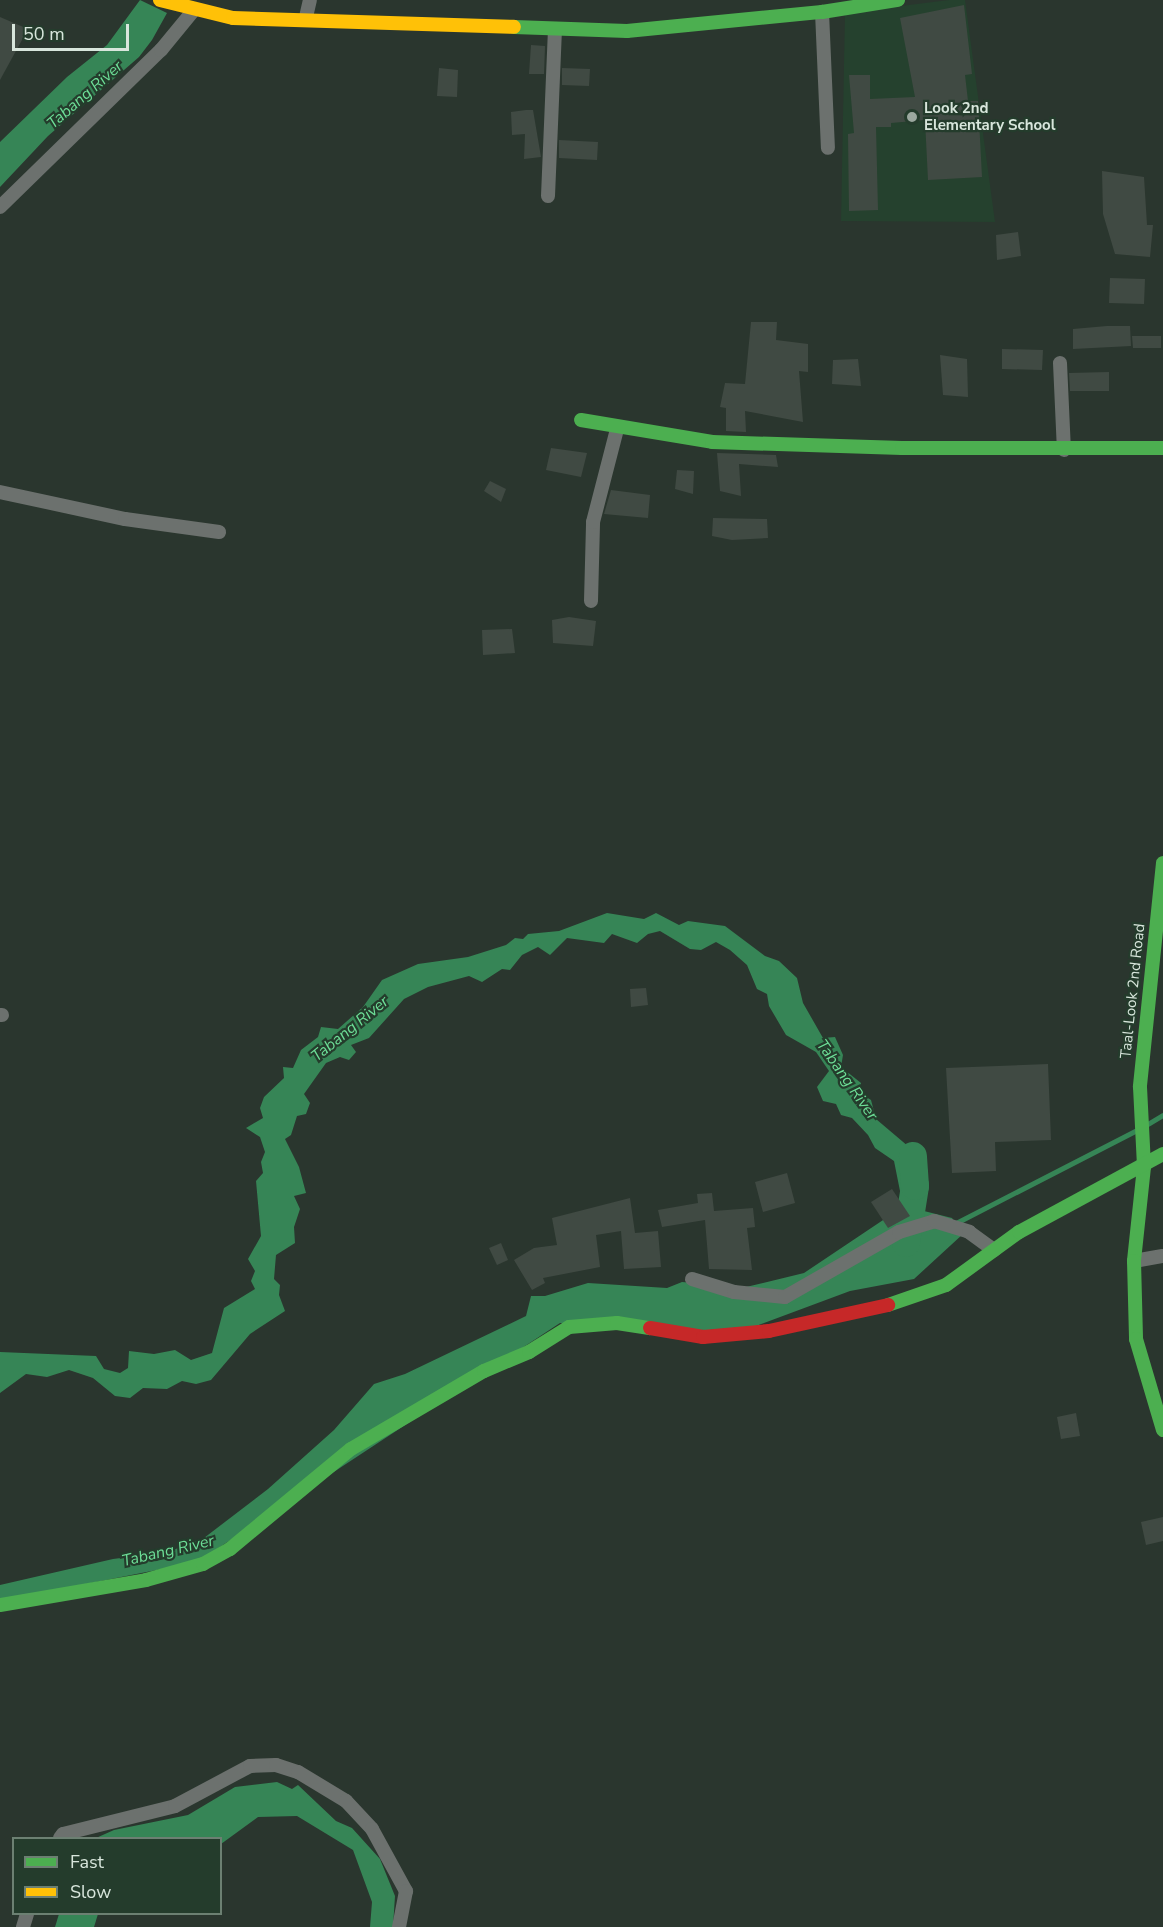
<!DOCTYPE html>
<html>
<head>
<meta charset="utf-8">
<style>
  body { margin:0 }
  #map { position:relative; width:1163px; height:1927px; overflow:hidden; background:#2a362e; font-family:"Nunito Sans",sans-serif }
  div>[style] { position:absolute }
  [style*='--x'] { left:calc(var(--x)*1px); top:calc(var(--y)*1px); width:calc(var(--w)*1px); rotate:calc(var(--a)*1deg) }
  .built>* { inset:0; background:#25412e }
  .water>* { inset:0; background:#368556 }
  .stream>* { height:4.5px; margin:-2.25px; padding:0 2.25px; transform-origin:2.25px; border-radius:2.25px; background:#368556 }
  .river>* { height:28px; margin:-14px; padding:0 14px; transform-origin:14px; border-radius:14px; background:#368556 }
  .building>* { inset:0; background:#404a43 }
  .street>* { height:14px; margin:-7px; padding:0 7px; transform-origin:7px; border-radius:7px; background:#6c716e }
  .fast>* { height:14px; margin:-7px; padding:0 7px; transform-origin:7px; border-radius:7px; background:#4caf50 }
  .slow>* { height:14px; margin:-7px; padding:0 7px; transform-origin:7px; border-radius:7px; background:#ffc107 }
  .jam>* { height:14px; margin:-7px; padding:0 7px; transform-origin:7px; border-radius:7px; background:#c62828 }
  .dots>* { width:16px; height:16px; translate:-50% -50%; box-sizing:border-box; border:3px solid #243c2c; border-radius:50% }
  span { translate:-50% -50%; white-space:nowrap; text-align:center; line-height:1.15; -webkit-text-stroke:4.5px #243c2c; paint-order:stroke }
  .poi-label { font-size:15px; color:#d8e6dc; font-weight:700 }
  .left { translate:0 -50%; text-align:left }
  .street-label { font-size:15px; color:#d8e6dc }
  .water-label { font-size:16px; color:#6dde97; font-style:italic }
  .legend { position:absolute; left:12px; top:1837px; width:210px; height:78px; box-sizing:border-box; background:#243c2c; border:2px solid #6c8072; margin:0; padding:8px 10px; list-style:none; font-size:18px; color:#d8e6dc }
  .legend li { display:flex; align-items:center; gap:12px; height:30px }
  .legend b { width:30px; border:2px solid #6c8072 }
  .scale { position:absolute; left:12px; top:24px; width:117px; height:27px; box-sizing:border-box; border:3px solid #d8e6dc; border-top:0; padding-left:8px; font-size:18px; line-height:21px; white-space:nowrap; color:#d8e6dc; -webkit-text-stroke:4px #243c2c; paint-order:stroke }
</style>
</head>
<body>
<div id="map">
  <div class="built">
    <i style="clip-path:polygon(949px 0,965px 0,995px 222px,841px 221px,845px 13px)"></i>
  </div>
  <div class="water">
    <i style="clip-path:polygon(140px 0,167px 13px,152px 40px,139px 57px,48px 136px,0 187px,0 142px,67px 77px,107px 45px)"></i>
    <i style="clip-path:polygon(607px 913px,644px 919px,656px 913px,679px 925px,688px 921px,725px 926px,765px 956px,779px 961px,797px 978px,803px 1003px,823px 1038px,835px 1037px,843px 1055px,841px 1067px,861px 1083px,860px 1093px,871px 1100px,876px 1119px,922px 1158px,928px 1171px,920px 1194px,900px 1191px,894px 1161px,875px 1148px,868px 1135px,852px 1118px,841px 1115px,836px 1104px,823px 1101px,817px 1087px,829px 1071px,816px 1052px,786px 1035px,769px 1006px,767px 994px,757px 989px,747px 965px,730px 950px,716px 942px,701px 950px,690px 949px,660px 931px,648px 934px,637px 943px,612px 934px,604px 943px,567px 938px,550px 955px,538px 947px,522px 955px,510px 970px,502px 969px,482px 982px,469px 976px,428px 987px,404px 999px,369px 1038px,351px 1045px,356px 1052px,349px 1060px,340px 1057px,326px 1063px,304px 1094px,310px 1103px,306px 1114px,297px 1116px,291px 1135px,285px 1139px,299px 1167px,306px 1193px,294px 1196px,300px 1209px,294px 1227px,295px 1243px,276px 1255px,274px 1279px,280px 1285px,279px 1295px,285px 1311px,250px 1334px,211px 1380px,196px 1384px,182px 1381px,167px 1389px,143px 1388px,130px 1398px,115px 1396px,93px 1378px,69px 1370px,47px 1377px,26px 1374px,0 1393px,0 1352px,96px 1356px,104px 1369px,120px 1373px,128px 1368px,129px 1351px,154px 1354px,175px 1350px,191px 1360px,212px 1353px,224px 1308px,255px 1289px,251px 1281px,255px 1271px,248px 1259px,261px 1236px,256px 1181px,263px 1173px,261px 1162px,265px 1152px,260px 1137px,246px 1128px,263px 1118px,260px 1108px,264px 1097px,284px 1078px,283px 1067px,293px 1068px,301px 1050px,318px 1037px,321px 1027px,338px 1029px,363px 1007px,382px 980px,418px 964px,468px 957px,506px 945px,515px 938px,523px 939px,528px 934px,559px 931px)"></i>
    <i style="clip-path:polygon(904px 1206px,952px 1218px,963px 1234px,914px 1279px,850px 1291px,756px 1326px,698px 1331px,560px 1323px,197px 1562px,0 1601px,0 1585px,113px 1559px,168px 1552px,204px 1538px,268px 1489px,334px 1430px,374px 1384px,405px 1374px,526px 1316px,531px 1296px,545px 1296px,588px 1283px,667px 1288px,682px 1282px,746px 1287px,804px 1273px)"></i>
    <i style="clip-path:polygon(277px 1782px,292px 1789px,298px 1785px,336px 1821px,352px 1828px,380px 1859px,395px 1896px,393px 1927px,370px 1927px,372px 1902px,353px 1850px,297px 1816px,258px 1817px,221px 1844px,220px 1838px,96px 1838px,114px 1830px,188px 1815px,235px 1787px)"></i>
    <i style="clip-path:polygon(59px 1914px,98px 1914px,94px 1927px,55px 1927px)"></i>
  </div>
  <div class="stream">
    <i style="--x:1148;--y:1124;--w:17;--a:-31"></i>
    <i style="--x:956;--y:1223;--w:203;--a:-27.2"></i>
  </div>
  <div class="river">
    <i style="--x:906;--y:1243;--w:58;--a:-81"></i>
    <i style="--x:915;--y:1186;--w:30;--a:-94"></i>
  </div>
  <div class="building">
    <i style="clip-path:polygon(964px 5px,972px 74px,965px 75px,968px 101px,978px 101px,982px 177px,928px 180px,925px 120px,891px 123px,891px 127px,876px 127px,878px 210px,849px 211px,848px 134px,854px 133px,849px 75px,870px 75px,870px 99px,915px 97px,900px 18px)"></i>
    <i style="clip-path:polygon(0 17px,28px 29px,0 80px)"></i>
    <i style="clip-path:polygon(531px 45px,545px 46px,544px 74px,529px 74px)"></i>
    <i style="clip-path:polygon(439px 68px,458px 70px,457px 97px,437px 96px)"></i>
    <i style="clip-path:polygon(562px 68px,590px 69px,589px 86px,562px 85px)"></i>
    <i style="clip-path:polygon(526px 110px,533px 110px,541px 157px,524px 159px,525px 134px,512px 135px,511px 112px)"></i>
    <i style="clip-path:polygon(559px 140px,598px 142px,597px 160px,559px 158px)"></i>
    <i style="clip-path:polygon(1102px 171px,1144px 177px,1147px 225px,1153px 225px,1150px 257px,1115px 254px,1103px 214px)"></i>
    <i style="clip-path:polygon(1018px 232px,1021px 256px,997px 260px,996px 235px)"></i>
    <i style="clip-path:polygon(1110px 278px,1145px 279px,1144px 304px,1109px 303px)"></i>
    <i style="clip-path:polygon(751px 322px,777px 322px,776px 340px,808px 344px,808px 372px,799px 371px,803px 422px,745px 411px,746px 432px,726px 431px,726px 408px,720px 407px,725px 383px,745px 384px)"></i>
    <i style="clip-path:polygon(1107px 326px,1130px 326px,1131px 346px,1073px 349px,1073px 329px)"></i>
    <i style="clip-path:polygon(1132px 336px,1161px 336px,1161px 348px,1133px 348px)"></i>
    <i style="clip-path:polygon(1002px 349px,1043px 350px,1042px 370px,1002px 369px)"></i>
    <i style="clip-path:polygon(940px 355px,967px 359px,968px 397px,943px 395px)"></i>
    <i style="clip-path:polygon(858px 359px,861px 386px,832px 384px,833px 360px)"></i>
    <i style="clip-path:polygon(1109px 372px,1109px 391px,1070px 391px,1069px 373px)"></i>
    <i style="clip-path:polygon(551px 448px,587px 453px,581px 477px,546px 470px)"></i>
    <i style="clip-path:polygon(717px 453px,776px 455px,778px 467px,739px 464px,741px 496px,720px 491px)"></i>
    <i style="clip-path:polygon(677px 470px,694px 471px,693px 494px,675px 489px)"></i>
    <i style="clip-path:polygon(490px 481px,506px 489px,501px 502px,484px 491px)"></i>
    <i style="clip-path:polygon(611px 490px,650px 495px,648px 518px,604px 514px)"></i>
    <i style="clip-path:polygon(713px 518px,767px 519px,768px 538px,732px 540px,712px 536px)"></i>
    <i style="clip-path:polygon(569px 617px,596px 621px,593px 646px,553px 643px,552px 620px)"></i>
    <i style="clip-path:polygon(512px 629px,515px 653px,483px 655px,482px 630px)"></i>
    <i style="clip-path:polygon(646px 988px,648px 1005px,631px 1007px,630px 989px)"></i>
    <i style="clip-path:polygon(1048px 1064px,1051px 1140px,995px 1142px,996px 1171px,952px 1173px,946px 1068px)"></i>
    <i style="clip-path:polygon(787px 1173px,795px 1203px,763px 1212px,755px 1182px)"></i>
    <i style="clip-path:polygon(892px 1189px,910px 1216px,888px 1228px,871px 1202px)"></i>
    <i style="clip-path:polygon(712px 1193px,714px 1211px,753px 1208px,755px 1227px,747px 1228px,752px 1270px,709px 1269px,705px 1220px,662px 1227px,658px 1210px,698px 1203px,697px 1194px)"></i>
    <i style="clip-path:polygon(630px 1198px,635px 1233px,658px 1231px,661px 1267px,624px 1269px,621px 1231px,596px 1235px,600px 1267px,543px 1278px,545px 1283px,532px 1290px,514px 1260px,534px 1248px,557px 1245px,552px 1218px)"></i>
    <i style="clip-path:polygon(501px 1243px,508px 1260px,497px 1265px,489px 1248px)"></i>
    <i style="clip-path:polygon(1076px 1413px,1080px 1436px,1061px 1439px,1057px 1417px)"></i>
    <i style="clip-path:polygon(1163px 1517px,1163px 1541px,1146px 1545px,1141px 1522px)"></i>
  </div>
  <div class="street">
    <i style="--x:822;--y:12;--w:136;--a:87.5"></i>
    <i style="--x:306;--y:17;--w:17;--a:-77"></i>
    <i style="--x:548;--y:196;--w:167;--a:-87.6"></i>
    <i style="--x:0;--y:207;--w:225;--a:-44.3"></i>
    <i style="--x:161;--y:50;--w:50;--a:-50.6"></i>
    <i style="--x:1060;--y:363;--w:87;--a:87.4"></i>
    <i style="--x:0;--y:492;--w:128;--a:12.2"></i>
    <i style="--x:125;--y:519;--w:95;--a:7.9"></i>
    <i style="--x:591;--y:601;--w:79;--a:-88.5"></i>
    <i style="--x:593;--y:522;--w:96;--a:-75.5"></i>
    <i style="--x:0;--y:1015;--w:2;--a:0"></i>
    <i style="--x:1134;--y:1261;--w:29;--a:-10"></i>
    <i style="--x:692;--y:1279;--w:44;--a:17.2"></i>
    <i style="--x:734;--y:1292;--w:51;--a:5.6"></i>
    <i style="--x:785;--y:1297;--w:131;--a:-29.7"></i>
    <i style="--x:899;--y:1232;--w:37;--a:-17"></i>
    <i style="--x:934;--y:1221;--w:37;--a:17"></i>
    <i style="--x:969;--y:1232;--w:31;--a:36"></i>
    <i style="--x:60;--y:1838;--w:5;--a:-53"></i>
    <i style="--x:63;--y:1834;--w:115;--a:-14"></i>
    <i style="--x:175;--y:1806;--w:85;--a:-28.1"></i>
    <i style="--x:250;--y:1766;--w:26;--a:-2"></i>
    <i style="--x:276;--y:1765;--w:23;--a:18"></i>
    <i style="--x:298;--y:1772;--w:56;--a:31.1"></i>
    <i style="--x:346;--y:1801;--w:38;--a:47"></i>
    <i style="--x:372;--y:1829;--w:71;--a:61.3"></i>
    <i style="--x:406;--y:1891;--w:37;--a:101"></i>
    <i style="--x:23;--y:1927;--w:14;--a:-73"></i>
  </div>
  <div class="fast">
    <i style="--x:514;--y:27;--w:113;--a:2"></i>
    <i style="--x:627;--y:31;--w:196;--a:-5.6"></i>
    <i style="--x:822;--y:12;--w:77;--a:-9"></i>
    <i style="--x:581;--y:420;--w:133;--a:9.5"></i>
    <i style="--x:712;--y:442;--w:190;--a:1.8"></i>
    <i style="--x:902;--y:448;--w:261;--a:0"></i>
    <i style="--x:1163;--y:863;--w:225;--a:95.9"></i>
    <i style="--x:1140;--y:1087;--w:80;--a:87.1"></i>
    <i style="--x:1144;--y:1167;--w:95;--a:96.1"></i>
    <i style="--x:1134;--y:1261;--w:78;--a:88.5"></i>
    <i style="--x:1136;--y:1339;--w:95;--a:73.5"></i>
    <i style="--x:888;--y:1305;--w:61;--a:-19"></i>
    <i style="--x:946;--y:1285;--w:90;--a:-36"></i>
    <i style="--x:1019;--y:1232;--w:164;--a:-28.4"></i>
    <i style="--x:0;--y:1605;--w:148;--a:-9.7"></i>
    <i style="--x:146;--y:1580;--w:59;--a:-15.7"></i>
    <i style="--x:203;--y:1564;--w:31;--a:-29"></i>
    <i style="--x:230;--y:1549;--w:157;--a:-39.6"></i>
    <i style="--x:351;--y:1449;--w:154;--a:-30.4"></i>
    <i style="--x:484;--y:1371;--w:49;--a:-22.9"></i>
    <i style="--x:529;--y:1352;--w:47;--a:-32"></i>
    <i style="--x:569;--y:1327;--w:48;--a:-4.8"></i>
    <i style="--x:617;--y:1323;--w:33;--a:9"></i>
  </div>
  <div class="slow">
    <i style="--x:160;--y:0;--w:75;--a:13.9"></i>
    <i style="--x:233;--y:18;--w:281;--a:1.8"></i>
  </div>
  <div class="jam">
    <i style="--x:650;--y:1328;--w:54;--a:9.6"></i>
    <i style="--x:703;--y:1337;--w:66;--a:-5.2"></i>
    <i style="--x:769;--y:1331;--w:122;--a:-12.3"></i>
  </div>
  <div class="dots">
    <i style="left:912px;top:117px;background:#9ba89f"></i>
  </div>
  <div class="poi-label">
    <span class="left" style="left:924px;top:117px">Look 2nd<br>Elementary School</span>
  </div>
  <div class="street-label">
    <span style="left:1133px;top:991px;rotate:-84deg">Taal-Look 2nd Road</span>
  </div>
  <div class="water-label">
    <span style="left:85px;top:95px;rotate:-41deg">Tabang River</span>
    <span style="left:350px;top:1029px;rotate:-39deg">Tabang River</span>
    <span style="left:847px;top:1080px;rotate:55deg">Tabang River</span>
    <span style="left:168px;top:1551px;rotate:-13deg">Tabang River</span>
  </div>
  <ul class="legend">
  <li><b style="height:8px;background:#4caf50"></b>Fast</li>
  <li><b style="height:8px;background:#ffc107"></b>Slow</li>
  </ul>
  <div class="scale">50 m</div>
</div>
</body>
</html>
